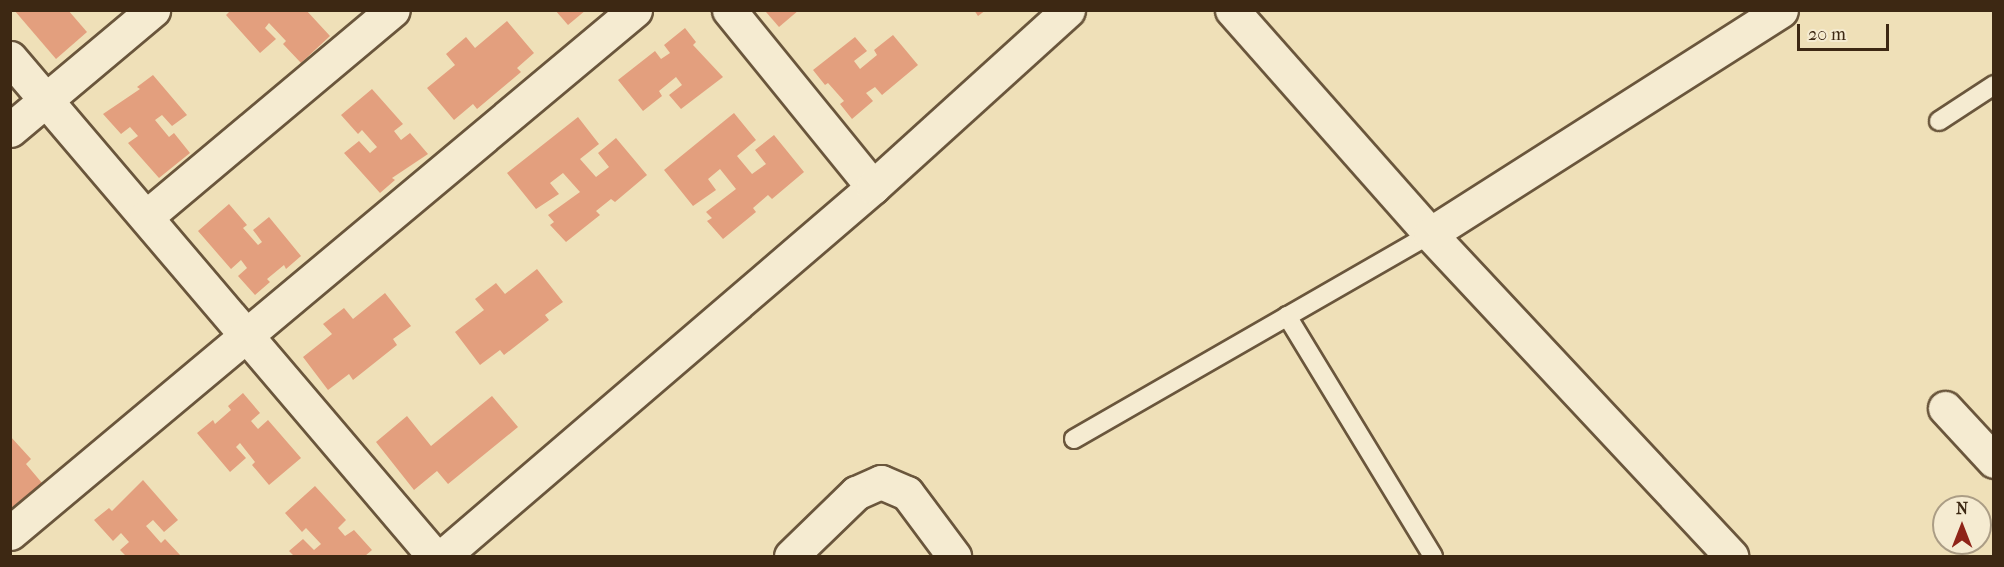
<!DOCTYPE html>
<html>
<head>
<meta charset="utf-8">
<style>
  body { margin:0 }
  #map { position:relative; width:2004px; height:567px; overflow:hidden; background:#efe0b8; font-family:"IM FELL French Canon",serif }
  div>[style] { position:absolute }
  [style*='--x'] { left:calc(var(--x)*1px); top:calc(var(--y)*1px); width:calc(var(--w)*1px); rotate:calc(var(--a)*1deg) }
  .building>* { inset:0; background:#e39f7e }
  .roads { filter:drop-shadow(2px 0 #6a563c) drop-shadow(-2px 0 #6a563c) drop-shadow(0 2px #6a563c) drop-shadow(0 -2px #6a563c) }
  .service>* { height:18px; margin:-9px; padding:0 9px; transform-origin:9px; border-radius:9px; background:#f5ebd1 }
  .minor>* { height:33px; margin:-16.5px; padding:0 16.5px; transform-origin:16.5px; border-radius:16.5px; background:#f5ebd1 }
  span { translate:-50% -50%; white-space:nowrap; text-align:center; line-height:1.15; -webkit-text-stroke:4.5px #f5ebd1; paint-order:stroke }
  .frame { position:absolute; inset:0; border:12px solid #3d2813; pointer-events:none }
  .north { position:absolute; left:1932px; top:495px; width:60px; height:60px; box-sizing:border-box; background:#f5ebd1; border:2px solid #ab9d85; border-radius:50%; rotate:0deg; font-size:16px; font-weight:700; line-height:24px; text-align:center; color:#3d2813 }
  .north::after { content:''; display:block; margin:auto; width:21px; height:27px; background:#8f2418; clip-path:polygon(50% 0,100% 100%,50% 72%,0 100%) }
  .scale { position:absolute; left:1797px; top:24px; width:92px; height:27px; box-sizing:border-box; border:3px solid #3d2813; border-top:0; padding-left:8px; font-size:18px; line-height:21px; white-space:nowrap; color:#3d2813; -webkit-text-stroke:4px #f5ebd1; paint-order:stroke }
</style>
</head>
<body>
<div id="map">
  <div class="building">
    <i style="clip-path:polygon(14px 10px,68px 10px,87px 32px,56px 59px)"></i>
    <i style="clip-path:polygon(231px 10px,306px 10px,330px 36px,301px 63px,283px 44px,286px 41px,269px 23px,265px 28px,276px 39px,260px 53px,226px 15px)"></i>
    <i style="clip-path:polygon(555px 10px,586px 10px,568px 25px)"></i>
    <i style="clip-path:polygon(768px 10px,799px 10px,779px 27px,766px 12px)"></i>
    <i style="clip-path:polygon(974px 10px,986px 10px,978px 16px)"></i>
    <i style="clip-path:polygon(507px 21px,534px 53px,517px 68px,521px 72px,477px 109px,473px 104px,454px 120px,427px 88px,455px 65px,446px 54px,466px 37px,475px 48px)"></i>
    <i style="clip-path:polygon(685px 28px,696px 42px,693px 45px,723px 77px,681px 109px,669px 95px,682px 85px,676px 77px,659px 91px,662px 96px,643px 111px,618px 80px,655px 51px,661px 59px,670px 53px,664px 45px)"></i>
    <i style="clip-path:polygon(893px 35px,918px 65px,882px 95px,875px 87px,866px 93px,873px 101px,852px 119px,840px 104px,844px 101px,828px 83px,825px 85px,813px 70px,855px 37px,867px 51px,854px 61px,860px 69px,877px 55px,874px 50px)"></i>
    <i style="clip-path:polygon(153px 75px,187px 115px,172px 126px,162px 115px,155px 120px,169px 137px,174px 133px,190px 153px,159px 178px,128px 143px,138px 136px,130px 127px,121px 134px,103px 114px,140px 89px,137px 87px)"></i>
    <i style="clip-path:polygon(372px 89px,403px 124px,394px 131px,401px 140px,410px 133px,428px 154px,392px 178px,395px 180px,380px 193px,344px 153px,359px 141px,370px 153px,377px 147px,362px 130px,358px 134px,341px 115px)"></i>
    <i style="clip-path:polygon(734px 113px,756px 140px,737px 156px,752px 174px,766px 164px,755px 150px,774px 135px,804px 172px,772px 199px,768px 195px,753px 208px,756px 212px,723px 239px,707px 221px,712px 218px,706px 212px,736px 189px,720px 169px,708px 179px,716px 190px,693px 206px,664px 170px)"></i>
    <i style="clip-path:polygon(578px 117px,599px 144px,580px 159px,596px 177px,609px 167px,598px 153px,616px 138px,647px 175px,615px 202px,611px 199px,596px 211px,600px 215px,566px 242px,550px 225px,554px 222px,548px 215px,580px 192px,563px 173px,550px 183px,559px 194px,536px 209px,507px 173px)"></i>
    <i style="clip-path:polygon(229px 204px,247px 225px,243px 228px,258px 245px,262px 242px,253px 230px,269px 217px,301px 256px,286px 269px,284px 265px,267px 279px,270px 282px,255px 295px,238px 276px,247px 268px,241px 260px,231px 269px,198px 231px)"></i>
    <i style="clip-path:polygon(537px 269px,563px 302px,545px 315px,549px 320px,504px 355px,500px 350px,480px 365px,455px 332px,484px 310px,475px 299px,496px 283px,505px 294px)"></i>
    <i style="clip-path:polygon(385px 293px,411px 326px,393px 339px,397px 345px,353px 380px,349px 374px,328px 390px,303px 357px,332px 334px,323px 324px,344px 308px,353px 319px)"></i>
    <i style="clip-path:polygon(243px 393px,260px 413px,251px 421px,258px 429px,268px 420px,301px 458px,269px 485px,252px 465px,255px 462px,240px 443px,236px 447px,246px 458px,230px 472px,197px 433px,213px 420px,215px 424px,231px 410px,228px 406px)"></i>
    <i style="clip-path:polygon(492px 396px,518px 427px,448px 484px,437px 471px,414px 490px,376px 442px,407px 416px,431px 446px)"></i>
    <i style="clip-path:polygon(10px 436px,31px 459px,26px 464px,42px 483px,10px 509px)"></i>
    <i style="clip-path:polygon(143px 480px,178px 520px,164px 532px,153px 520px,146px 526px,161px 543px,165px 539px,181px 556px,126px 556px,120px 550px,129px 542px,121px 533px,113px 541px,94px 520px,109px 508px,112px 511px)"></i>
    <i style="clip-path:polygon(315px 486px,346px 520px,338px 528px,345px 536px,354px 530px,372px 550px,365px 556px,294px 556px,289px 551px,303px 539px,314px 550px,321px 544px,306px 528px,302px 532px,285px 513px)"></i>
  </div>
  <div class="roads">
    <div class="service">
      <i style="--x:1939;--y:121;--w:66;--a:-33.2"></i>
      <i style="--x:1287;--y:316;--w:281;--a:58.7"></i>
      <i style="--x:1074;--y:439;--w:411;--a:-29.9"></i>
    </div>
    <div class="minor">
      <i style="--x:729;--y:10;--w:228;--a:50.9"></i>
      <i style="--x:1232;--y:10;--w:299;--a:48.5"></i>
      <i style="--x:1430;--y:234;--w:441;--a:46.9"></i>
      <i style="--x:10;--y:58;--w:654;--a:49.59"></i>
      <i style="--x:10;--y:130;--w:187;--a:-40"></i>
      <i style="--x:146;--y:217;--w:322;--a:-40"></i>
      <i style="--x:1430;--y:234;--w:416;--a:-32.5"></i>
      <i style="--x:1945;--y:408;--w:72;--a:47.2"></i>
      <i style="--x:10;--y:533;--w:815;--a:-39.92"></i>
      <i style="--x:443;--y:556;--w:567;--a:-40.63"></i>
      <i style="--x:873;--y:187;--w:263;--a:-42.2"></i>
      <i style="--x:791;--y:556;--w:91;--a:-44.1"></i>
      <i style="--x:856;--y:493;--w:27;--a:-24"></i>
      <i style="--x:881;--y:482;--w:28;--a:23"></i>
      <i style="--x:907;--y:493;--w:79;--a:53.3"></i>
    </div>
  </div>
  <div class="frame"></div>
  <div class="north">N</div>
  <div class="scale">20 m</div>
</div>
</body>
</html>
